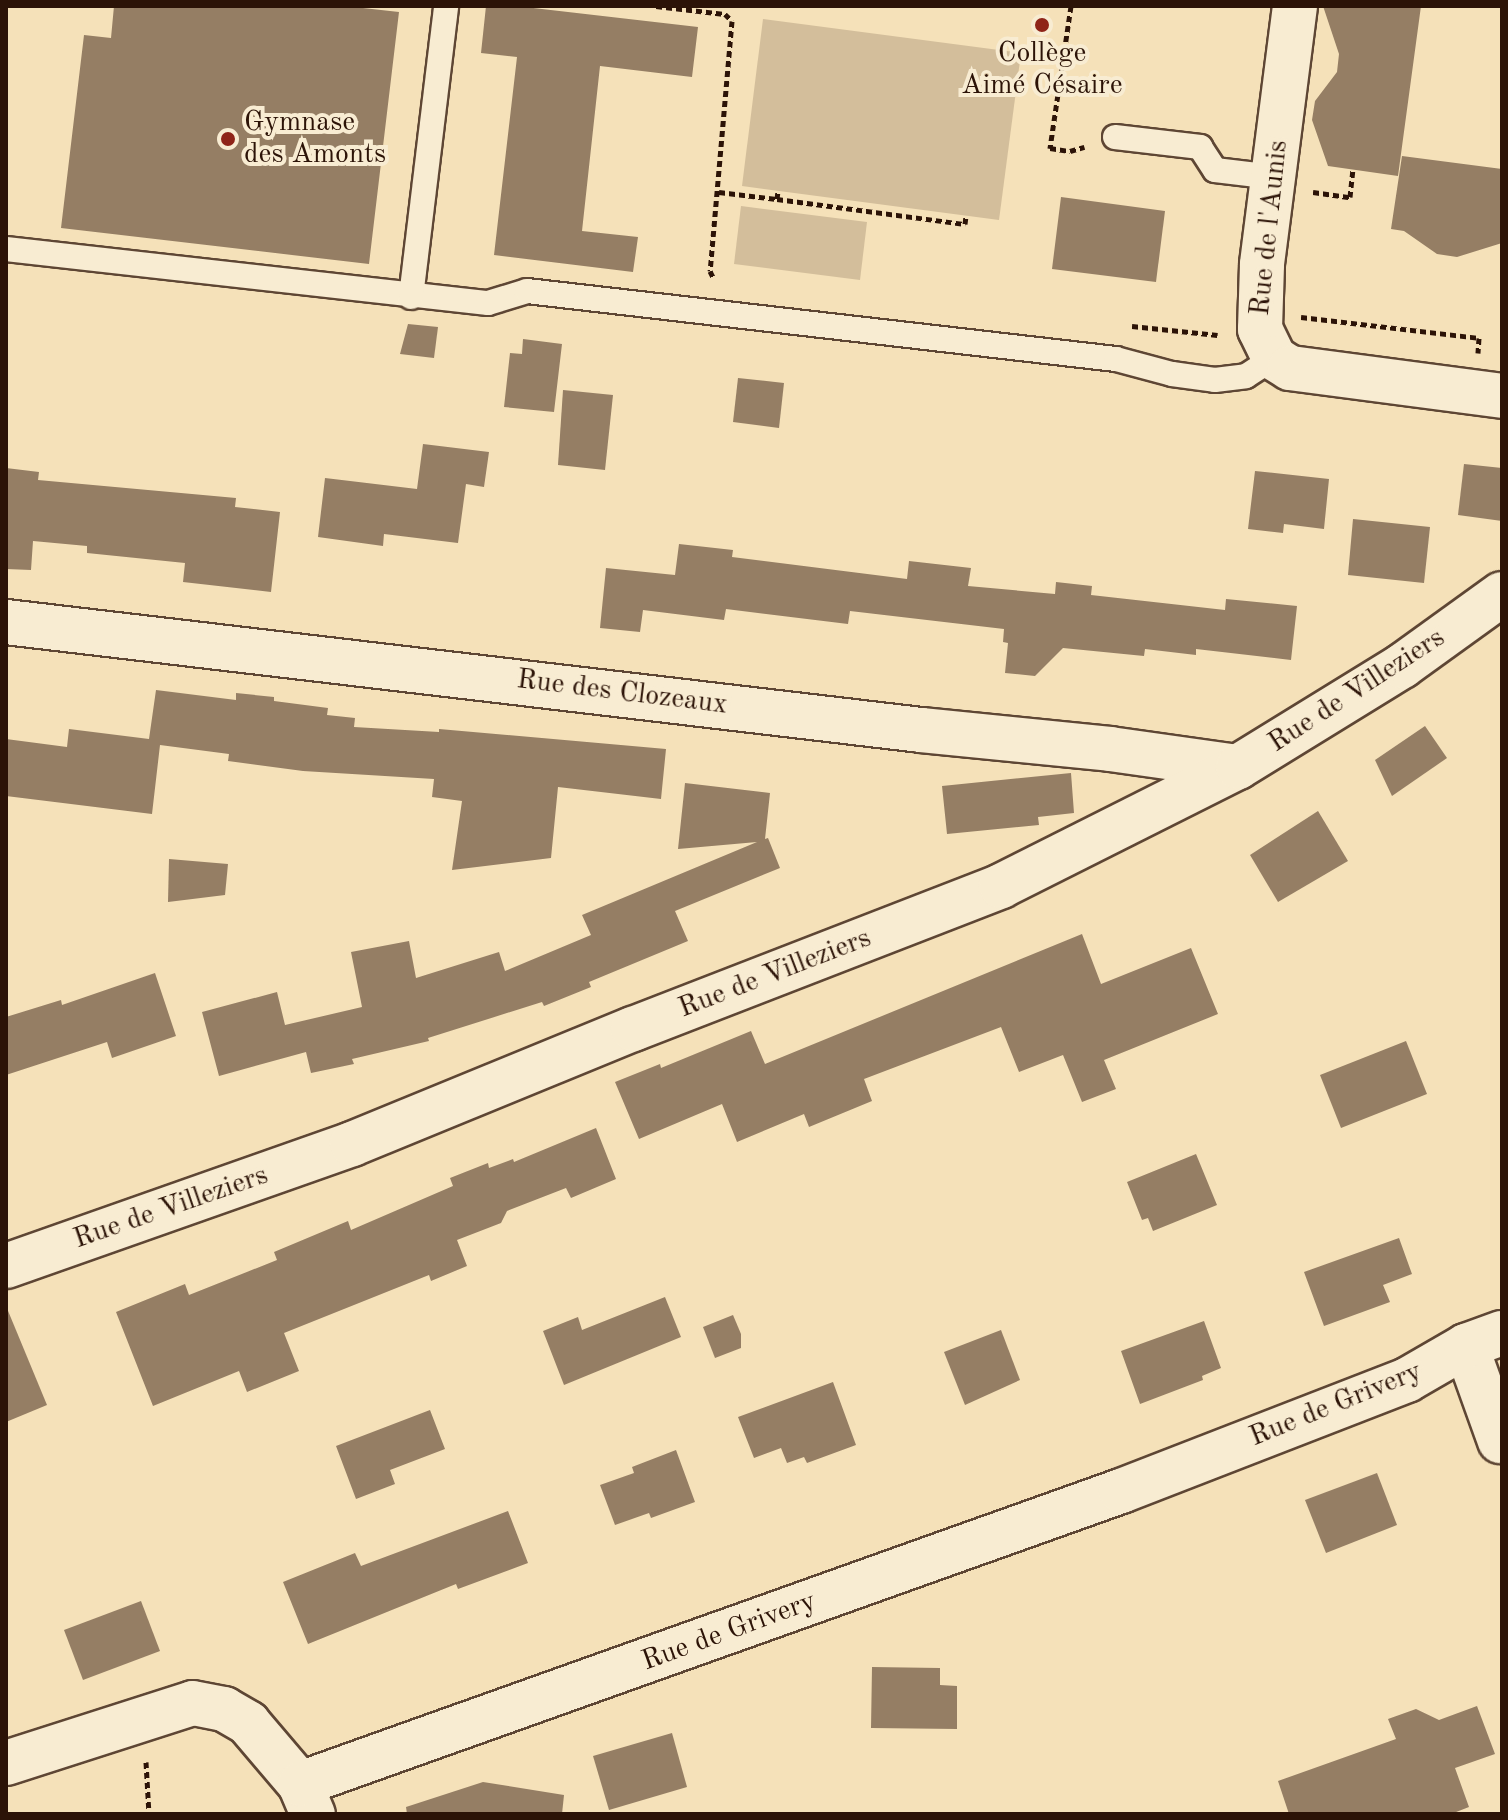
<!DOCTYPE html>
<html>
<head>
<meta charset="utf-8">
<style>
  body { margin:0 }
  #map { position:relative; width:1508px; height:1820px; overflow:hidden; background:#f5e1b9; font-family:"Old Standard TT",serif }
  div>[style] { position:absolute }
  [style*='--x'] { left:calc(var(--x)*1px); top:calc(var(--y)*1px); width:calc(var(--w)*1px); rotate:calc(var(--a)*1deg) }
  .green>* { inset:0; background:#d3be9b }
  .building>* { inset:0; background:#957e64 }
  .path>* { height:5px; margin-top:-2.5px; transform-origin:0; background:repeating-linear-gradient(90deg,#2c1307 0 6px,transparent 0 10px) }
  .roads { filter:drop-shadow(2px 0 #5e4634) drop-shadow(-2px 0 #5e4634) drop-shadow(0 2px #5e4634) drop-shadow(0 -2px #5e4634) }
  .service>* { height:24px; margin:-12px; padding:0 12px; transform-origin:12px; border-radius:12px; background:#f8ecd2 }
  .minor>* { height:44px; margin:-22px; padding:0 22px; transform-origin:22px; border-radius:22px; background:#f8ecd2 }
  .dots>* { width:22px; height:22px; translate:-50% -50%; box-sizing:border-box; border:4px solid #f8ecd2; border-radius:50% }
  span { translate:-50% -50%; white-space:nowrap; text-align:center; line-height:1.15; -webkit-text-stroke:8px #f8ecd2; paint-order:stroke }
  .poi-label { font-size:28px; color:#2c1307 }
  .left { translate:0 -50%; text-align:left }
  .street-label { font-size:28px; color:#2c1307 }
  .frame { position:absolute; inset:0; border:8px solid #2c1307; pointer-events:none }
</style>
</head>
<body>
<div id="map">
  <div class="green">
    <i style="clip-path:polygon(763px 19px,1021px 53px,999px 220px,742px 186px)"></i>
    <i style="clip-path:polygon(741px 206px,867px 222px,860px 280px,734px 264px)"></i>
  </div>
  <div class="building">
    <i style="clip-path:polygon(114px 6px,345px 6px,399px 12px,369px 264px,61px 228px,84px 35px,111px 38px)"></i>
    <i style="clip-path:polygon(486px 6px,516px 6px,698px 27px,692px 77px,600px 66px,582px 231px,638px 237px,633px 272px,494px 255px,517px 57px,481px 53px)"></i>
    <i style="clip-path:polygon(1323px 6px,1421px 6px,1398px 176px,1328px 166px,1312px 120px,1315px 101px,1337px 72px,1339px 54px)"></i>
    <i style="clip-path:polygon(1402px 156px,1502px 169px,1502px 243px,1457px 257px,1437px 254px,1404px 231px,1391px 229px)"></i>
    <i style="clip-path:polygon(1061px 197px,1165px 211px,1156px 282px,1052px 269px)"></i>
    <i style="clip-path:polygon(408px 324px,438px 327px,434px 358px,400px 354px)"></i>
    <i style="clip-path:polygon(523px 339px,562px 344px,554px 412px,504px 407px,510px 353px,522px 354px)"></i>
    <i style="clip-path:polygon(738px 378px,784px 383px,779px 428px,733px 422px)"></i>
    <i style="clip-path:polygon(563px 390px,613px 395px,605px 470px,558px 465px)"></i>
    <i style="clip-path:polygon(423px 444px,489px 452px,484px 487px,466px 484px,458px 543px,384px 534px,383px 546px,318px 537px,325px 478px,417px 489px)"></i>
    <i style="clip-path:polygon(1464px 464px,1502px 468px,1502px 521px,1458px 515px)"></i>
    <i style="clip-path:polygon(6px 468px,39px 472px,38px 480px,236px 498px,235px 507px,280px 512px,271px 592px,183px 582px,185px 563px,87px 553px,87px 546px,33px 541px,31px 570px,6px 569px)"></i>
    <i style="clip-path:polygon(1255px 471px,1329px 479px,1324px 529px,1284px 524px,1283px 533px,1248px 529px)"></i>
    <i style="clip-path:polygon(1353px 519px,1430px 527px,1424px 583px,1348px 575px)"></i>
    <i style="clip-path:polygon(679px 544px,733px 550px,732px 557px,907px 579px,909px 561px,971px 568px,968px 586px,1055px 594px,1056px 582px,1092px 586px,1091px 595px,1225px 610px,1226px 599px,1297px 606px,1291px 660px,1196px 649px,1196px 655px,1145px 649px,1144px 656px,1063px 648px,1035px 676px,1005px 673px,1008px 643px,1003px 642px,1004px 629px,850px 611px,848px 624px,726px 609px,724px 620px,643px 610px,640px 632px,600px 628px,606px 568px,675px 575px)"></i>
    <i style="clip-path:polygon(156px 690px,236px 700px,236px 693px,274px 697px,274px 701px,328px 708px,327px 715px,355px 718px,354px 727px,439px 732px,439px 729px,666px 749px,661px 799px,558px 787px,551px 858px,452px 870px,462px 801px,432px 797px,434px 779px,303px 771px,228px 761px,229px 754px,160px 745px,152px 814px,6px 796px,6px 739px,67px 747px,69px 729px,149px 739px)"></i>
    <i style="clip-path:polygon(1425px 726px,1447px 758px,1392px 796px,1375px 760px)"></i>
    <i style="clip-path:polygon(1071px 773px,1074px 813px,1038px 817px,1039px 825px,947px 834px,942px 786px)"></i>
    <i style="clip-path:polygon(685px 783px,770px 793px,765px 839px,768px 838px,780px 868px,675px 911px,688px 941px,589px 982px,591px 987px,544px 1006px,542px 1002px,428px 1038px,429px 1041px,352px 1059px,354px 1064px,311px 1073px,306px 1052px,219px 1076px,202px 1012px,277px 992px,285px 1025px,362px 1007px,351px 952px,409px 941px,416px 978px,499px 952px,505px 971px,591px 935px,582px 915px,757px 842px,678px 849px)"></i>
    <i style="clip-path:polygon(1318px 811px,1348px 861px,1278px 902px,1250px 855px)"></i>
    <i style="clip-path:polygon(169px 859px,228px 864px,225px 895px,168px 902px)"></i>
    <i style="clip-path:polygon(1082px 934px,1101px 984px,1191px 948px,1218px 1014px,1104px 1060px,1116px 1089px,1082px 1102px,1063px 1055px,1019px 1072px,1001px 1027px,864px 1079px,872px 1101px,809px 1127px,804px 1114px,737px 1142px,722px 1104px,639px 1139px,615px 1082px,660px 1064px,661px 1068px,751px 1031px,765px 1064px)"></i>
    <i style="clip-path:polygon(155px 973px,176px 1036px,112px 1058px,107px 1042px,6px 1075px,6px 1017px,61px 1000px,62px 1005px)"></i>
    <i style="clip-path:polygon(1406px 1041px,1427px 1094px,1341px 1128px,1320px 1075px)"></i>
    <i style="clip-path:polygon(596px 1128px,616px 1179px,571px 1198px,566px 1188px,507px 1211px,501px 1223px,457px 1240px,467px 1266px,431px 1281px,429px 1275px,284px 1333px,299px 1371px,247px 1392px,239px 1371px,153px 1406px,116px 1312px,185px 1284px,189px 1295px,277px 1260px,274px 1252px,348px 1221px,351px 1230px,453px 1186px,450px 1178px,488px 1163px,489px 1168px,513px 1159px,514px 1162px)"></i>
    <i style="clip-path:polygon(1196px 1154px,1217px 1205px,1153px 1231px,1148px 1218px,1142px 1220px,1127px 1182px)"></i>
    <i style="clip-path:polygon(1399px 1238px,1412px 1274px,1383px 1285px,1390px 1302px,1324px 1326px,1304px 1272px)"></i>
    <i style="clip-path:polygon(665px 1297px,681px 1337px,564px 1385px,543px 1331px,578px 1317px,582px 1330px)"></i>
    <i style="clip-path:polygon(6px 1306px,47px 1405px,6px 1422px)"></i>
    <i style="clip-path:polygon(733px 1315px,741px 1334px,741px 1348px,715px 1358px,703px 1327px)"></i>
    <i style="clip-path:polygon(1204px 1321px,1221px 1368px,1202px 1376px,1203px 1380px,1140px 1404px,1121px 1351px)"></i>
    <i style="clip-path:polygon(1001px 1330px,1020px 1380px,965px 1405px,944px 1352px)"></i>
    <i style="clip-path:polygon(833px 1382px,856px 1445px,807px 1463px,804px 1457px,787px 1463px,781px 1448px,754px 1458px,738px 1417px)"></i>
    <i style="clip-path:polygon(430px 1410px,445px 1449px,390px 1470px,395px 1484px,356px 1499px,336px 1446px)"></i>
    <i style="clip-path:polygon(676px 1450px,695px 1502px,651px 1518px,649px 1513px,615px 1525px,600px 1485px,634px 1473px,632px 1467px)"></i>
    <i style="clip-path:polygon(1377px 1473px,1397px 1525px,1326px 1553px,1305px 1500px)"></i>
    <i style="clip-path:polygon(508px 1511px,528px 1563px,458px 1589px,456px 1584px,308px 1644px,283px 1582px,355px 1553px,361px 1566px)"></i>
    <i style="clip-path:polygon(141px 1601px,160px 1651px,83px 1680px,64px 1630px)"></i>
    <i style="clip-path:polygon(872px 1667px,940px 1668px,940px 1685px,957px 1686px,957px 1729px,871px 1728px)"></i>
    <i style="clip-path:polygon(1477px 1706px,1495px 1754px,1455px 1768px,1469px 1807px,1451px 1814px,1289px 1814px,1278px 1781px,1396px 1739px,1388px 1719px,1416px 1709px,1439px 1720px)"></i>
    <i style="clip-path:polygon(672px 1733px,687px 1787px,609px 1810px,593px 1756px)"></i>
    <i style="clip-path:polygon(483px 1782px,564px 1795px,562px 1814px,407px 1814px,406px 1807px)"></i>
  </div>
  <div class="path">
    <i style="--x:656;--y:6;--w:69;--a:6.6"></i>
    <i style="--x:725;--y:14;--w:10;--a:45"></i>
    <i style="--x:732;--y:21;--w:251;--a:95"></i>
    <i style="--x:710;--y:271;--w:9;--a:63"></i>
    <i style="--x:1071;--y:6;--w:144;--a:98.4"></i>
    <i style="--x:1050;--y:148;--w:20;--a:9"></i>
    <i style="--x:1070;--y:151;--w:15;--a:-16"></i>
    <i style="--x:719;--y:192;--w:58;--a:6.9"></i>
    <i style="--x:777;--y:199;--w:8;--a:-83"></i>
    <i style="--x:1313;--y:192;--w:37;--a:8"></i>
    <i style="--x:1350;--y:197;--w:28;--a:-84"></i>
    <i style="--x:777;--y:199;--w:190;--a:7.6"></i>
    <i style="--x:965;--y:224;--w:8;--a:-83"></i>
    <i style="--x:1301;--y:317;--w:179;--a:6.7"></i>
    <i style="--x:1479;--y:338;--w:15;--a:94"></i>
    <i style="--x:1132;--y:326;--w:86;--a:6"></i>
    <i style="--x:146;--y:1762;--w:52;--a:86.7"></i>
  </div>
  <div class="roads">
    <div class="service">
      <i style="--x:1115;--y:137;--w:86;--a:6.7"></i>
      <i style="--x:1200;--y:147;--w:27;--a:57"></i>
      <i style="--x:1215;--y:170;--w:59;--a:6.8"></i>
      <i style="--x:6;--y:249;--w:485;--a:6.4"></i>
      <i style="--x:488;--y:303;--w:41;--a:-17.1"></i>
      <i style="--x:527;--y:291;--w:593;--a:6.59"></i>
      <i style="--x:1116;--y:359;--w:58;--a:15"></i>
      <i style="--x:1172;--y:374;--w:43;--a:7.9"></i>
      <i style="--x:1215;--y:380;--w:31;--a:-7"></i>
      <i style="--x:1246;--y:376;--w:33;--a:-33"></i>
      <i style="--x:411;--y:297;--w:293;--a:-83.1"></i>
    </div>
    <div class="minor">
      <i style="--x:1295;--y:6;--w:261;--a:97.3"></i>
      <i style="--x:1262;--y:265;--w:64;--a:91.8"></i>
      <i style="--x:1260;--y:329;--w:32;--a:64"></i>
      <i style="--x:1274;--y:358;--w:19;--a:32"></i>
      <i style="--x:1290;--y:368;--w:214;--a:7.5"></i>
      <i style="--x:6;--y:622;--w:921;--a:6.73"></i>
      <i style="--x:921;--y:730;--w:190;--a:5.7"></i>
      <i style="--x:1110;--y:749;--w:129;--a:8"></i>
      <i style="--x:6;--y:1266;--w:367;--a:-19.4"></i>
      <i style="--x:352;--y:1144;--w:304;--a:-22.3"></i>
      <i style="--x:633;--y:1029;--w:395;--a:-21.2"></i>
      <i style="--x:1001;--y:886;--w:265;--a:-26.7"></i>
      <i style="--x:1238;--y:767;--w:193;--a:-31.6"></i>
      <i style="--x:1402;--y:666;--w:123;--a:-35.8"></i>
      <i style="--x:1466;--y:1346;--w:101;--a:70.3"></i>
      <i style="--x:6;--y:1763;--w:196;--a:-17.8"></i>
      <i style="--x:193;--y:1703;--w:32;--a:11"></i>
      <i style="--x:224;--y:1709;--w:28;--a:30"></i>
      <i style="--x:248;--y:1723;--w:80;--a:49.6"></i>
      <i style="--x:300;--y:1784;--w:33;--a:67"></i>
      <i style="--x:300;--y:1784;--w:872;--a:-19.64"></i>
      <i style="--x:1121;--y:1491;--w:307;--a:-21.2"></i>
      <i style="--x:1407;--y:1380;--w:68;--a:-30"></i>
      <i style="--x:1466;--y:1346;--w:38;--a:-20"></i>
    </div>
  </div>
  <div class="dots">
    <i style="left:1042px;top:25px;background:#8f2418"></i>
    <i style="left:228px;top:139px;background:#8f2418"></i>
  </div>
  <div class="poi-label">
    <span style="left:1042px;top:70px">Collège<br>Aimé Césaire</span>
    <span class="left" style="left:244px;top:139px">Gymnase<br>des Amonts</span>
  </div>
  <div class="street-label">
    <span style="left:1270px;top:228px;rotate:-84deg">Rue de l'Aunis</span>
    <span style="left:1357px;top:691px;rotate:-33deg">Rue de Villeziers</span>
    <span style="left:622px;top:693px;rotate:7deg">Rue des Clozeaux</span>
    <span style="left:775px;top:974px;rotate:-21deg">Rue de Villeziers</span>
    <span style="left:171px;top:1208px;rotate:-19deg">Rue de Villeziers</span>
    <span style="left:1336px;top:1405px;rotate:-22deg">Rue de Grivery</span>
    <span style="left:729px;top:1632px;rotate:-20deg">Rue de Grivery</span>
  </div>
  <div class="frame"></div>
</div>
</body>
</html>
